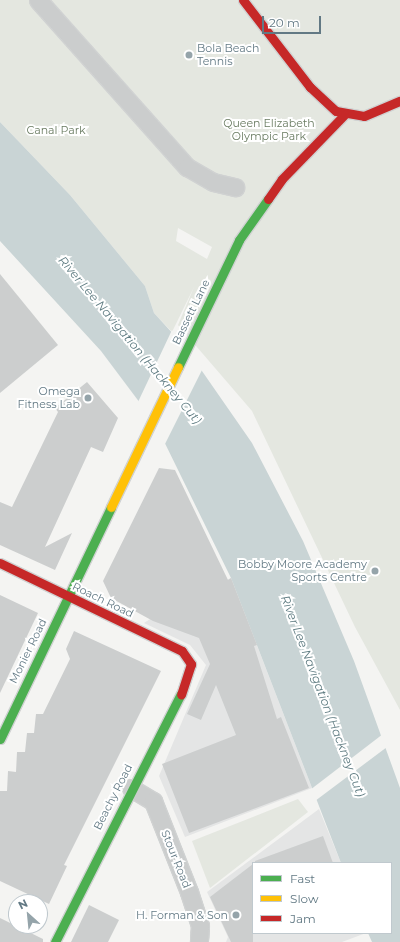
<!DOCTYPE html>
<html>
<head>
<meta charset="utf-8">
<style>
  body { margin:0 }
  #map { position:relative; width:400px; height:942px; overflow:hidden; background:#f4f4f2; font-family:Montserrat,sans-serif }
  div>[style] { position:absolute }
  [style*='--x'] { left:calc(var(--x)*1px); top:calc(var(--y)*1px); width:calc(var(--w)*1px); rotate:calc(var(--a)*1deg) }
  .built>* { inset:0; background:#e4e5e5 }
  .green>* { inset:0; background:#e4e7e0 }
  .water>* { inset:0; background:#c9d4d5 }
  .pier>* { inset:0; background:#f4f4f2 }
  .building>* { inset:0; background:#cccece }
  .roads { filter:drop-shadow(1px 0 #d0d2d2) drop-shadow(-1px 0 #d0d2d2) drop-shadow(0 1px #d0d2d2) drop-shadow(0 -1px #d0d2d2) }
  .street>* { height:17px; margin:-8.5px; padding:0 8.5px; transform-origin:8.5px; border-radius:8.5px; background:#cbcdcd }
  .fast>* { height:9px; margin:-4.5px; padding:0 4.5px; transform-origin:4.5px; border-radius:4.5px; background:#4caf50 }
  .slow>* { height:9px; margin:-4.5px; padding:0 4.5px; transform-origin:4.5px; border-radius:4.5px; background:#ffc107 }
  .jam>* { height:9px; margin:-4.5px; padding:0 4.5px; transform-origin:4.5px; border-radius:4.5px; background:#c62828 }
  .dots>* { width:11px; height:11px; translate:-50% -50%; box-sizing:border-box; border:2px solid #fff; border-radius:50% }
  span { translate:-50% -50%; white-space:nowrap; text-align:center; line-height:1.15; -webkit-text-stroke:4px #fff; paint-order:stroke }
  .poi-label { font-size:11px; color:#627984 }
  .left { translate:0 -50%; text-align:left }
  .right { translate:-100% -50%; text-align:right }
  .park-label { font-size:11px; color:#697b61 }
  .street-label { font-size:11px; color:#627984 }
  .water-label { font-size:12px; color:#5e7b81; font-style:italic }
  .legend { position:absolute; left:252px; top:862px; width:140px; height:72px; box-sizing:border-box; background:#fff; border:1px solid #c0c9ce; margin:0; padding:5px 7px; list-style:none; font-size:12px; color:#627984 }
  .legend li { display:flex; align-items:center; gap:8px; height:20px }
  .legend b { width:20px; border:1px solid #c0c9ce }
  .north { position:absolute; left:8px; top:894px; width:40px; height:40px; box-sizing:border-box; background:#fff; border:1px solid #c0c9ce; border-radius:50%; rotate:333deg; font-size:11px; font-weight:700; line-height:16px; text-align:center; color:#627984 }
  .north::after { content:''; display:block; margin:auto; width:14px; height:18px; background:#95a4aa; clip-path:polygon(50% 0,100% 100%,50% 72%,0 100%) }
  .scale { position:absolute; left:262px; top:16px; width:59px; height:18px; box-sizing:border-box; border:2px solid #627984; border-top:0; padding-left:5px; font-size:12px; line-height:14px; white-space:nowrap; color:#627984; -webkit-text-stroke:3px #fff; paint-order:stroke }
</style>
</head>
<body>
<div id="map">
  <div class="built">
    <i style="clip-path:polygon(231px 578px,312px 788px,185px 837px,159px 776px,206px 665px,190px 645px,144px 623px,167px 608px)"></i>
    <i style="clip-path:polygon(319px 809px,341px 863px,253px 863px,253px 933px,366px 933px,342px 942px,226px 942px,228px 937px,207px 892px)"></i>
  </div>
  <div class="green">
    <i style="clip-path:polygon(evenodd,0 0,400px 0,400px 710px,355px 627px,252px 411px,178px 325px,194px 287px,172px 332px,154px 313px,145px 286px,70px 195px,0 122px,0 0,178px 228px,212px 247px,207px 259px,176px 241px,178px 228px)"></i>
    <i style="clip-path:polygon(298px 799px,308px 812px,210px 888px,192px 841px)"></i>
  </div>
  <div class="water">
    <i style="clip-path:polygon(0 122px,70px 195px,145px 286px,154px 313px,186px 348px,252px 443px,303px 541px,354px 661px,400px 788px,400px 942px,372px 942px,368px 933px,391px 933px,391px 863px,341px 863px,231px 578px,155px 423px,101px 351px,0 241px)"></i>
  </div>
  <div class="pier">
    <i style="clip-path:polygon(172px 330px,203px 368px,164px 446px,138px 402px)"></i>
    <i style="clip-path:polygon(383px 734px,387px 747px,315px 801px,310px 790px)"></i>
  </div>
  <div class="building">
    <i style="clip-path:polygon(0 274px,58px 345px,0 393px)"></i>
    <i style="clip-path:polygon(87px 382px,118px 418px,103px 452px,91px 447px,45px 547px,72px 533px,55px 570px,0 545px,0 502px,12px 507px,58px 412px,55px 408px)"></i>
    <i style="clip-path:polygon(159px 468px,175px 470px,228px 580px,231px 578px,257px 645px,254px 646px,277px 719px,281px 717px,309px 788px,189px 833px,162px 764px,236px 735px,216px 685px,201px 720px,187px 714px,210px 664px,199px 638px,153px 621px,111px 598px,103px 581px)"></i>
    <i style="clip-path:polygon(0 595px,38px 613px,0 693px)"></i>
    <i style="clip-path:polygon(74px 631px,161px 671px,64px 865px,67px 866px,49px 904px,0 881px,0 791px,7px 791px,8px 771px,16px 772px,17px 752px,25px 752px,27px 733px,34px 733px,36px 714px,43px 714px,70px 659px,66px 649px)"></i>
    <i style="clip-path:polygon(323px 836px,333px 863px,255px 863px,255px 861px)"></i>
    <i style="clip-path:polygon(253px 864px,253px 942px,231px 942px,210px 897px)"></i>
    <i style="clip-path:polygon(89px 905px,119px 920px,108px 942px,71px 942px)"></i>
    <i style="clip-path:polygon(0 918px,43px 939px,43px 942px,0 942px)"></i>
  </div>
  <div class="roads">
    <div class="street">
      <i style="--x:38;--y:0;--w:224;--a:48.3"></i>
      <i style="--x:187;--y:167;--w:30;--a:30"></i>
      <i style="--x:213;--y:182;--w:23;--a:13"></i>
      <i style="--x:131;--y:788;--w:26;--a:31"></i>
      <i style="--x:153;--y:801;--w:98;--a:68.4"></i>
      <i style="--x:189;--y:892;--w:36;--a:72"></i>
      <i style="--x:200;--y:926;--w:16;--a:94"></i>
    </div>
    <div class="fast">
      <i style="--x:178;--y:367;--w:141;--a:-64.3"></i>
      <i style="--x:239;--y:240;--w:50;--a:-54.7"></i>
      <i style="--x:0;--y:739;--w:257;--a:-64.4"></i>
      <i style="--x:55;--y:942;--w:278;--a:-63.1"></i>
    </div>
    <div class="slow">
      <i style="--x:111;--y:507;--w:155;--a:-64.4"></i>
    </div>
    <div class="jam">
      <i style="--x:243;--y:0;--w:110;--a:52.4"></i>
      <i style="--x:310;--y:87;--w:35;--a:43"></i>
      <i style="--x:336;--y:111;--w:28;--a:10"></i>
      <i style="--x:364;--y:116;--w:39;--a:-23"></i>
      <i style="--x:268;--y:199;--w:24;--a:-55"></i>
      <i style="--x:282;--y:179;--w:89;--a:-45.9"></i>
      <i style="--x:0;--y:563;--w:202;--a:25.8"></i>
      <i style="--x:182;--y:651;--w:16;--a:55"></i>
      <i style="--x:191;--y:664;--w:32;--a:108"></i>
    </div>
  </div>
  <div class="dots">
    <i style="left:189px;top:55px;background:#95a4aa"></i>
    <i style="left:88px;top:398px;background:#95a4aa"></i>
    <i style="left:375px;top:571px;background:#95a4aa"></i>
    <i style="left:236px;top:915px;background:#95a4aa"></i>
  </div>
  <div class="poi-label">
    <span class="left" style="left:197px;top:55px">Bola Beach<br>Tennis</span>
    <span class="right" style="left:80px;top:398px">Omega<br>Fitness Lab</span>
    <span class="right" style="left:367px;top:571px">Bobby Moore Academy<br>Sports Centre</span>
    <span class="right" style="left:228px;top:915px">H. Forman &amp; Son</span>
  </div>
  <div class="park-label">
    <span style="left:269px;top:130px">Queen Elizabeth<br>Olympic Park</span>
    <span style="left:56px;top:130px">Canal Park</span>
  </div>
  <div class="street-label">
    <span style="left:191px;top:312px;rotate:-64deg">Bassett Lane</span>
    <span style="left:103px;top:600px;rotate:26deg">Roach Road</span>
    <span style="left:28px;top:651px;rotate:-64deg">Monier Road</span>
    <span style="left:113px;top:797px;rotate:-63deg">Beachy Road</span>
    <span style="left:176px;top:859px;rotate:68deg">Stour Road</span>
  </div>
  <div class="water-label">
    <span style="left:130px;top:340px;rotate:50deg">River Lee Navigation (Hackney Cut)</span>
    <span style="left:323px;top:696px;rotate:69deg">River Lee Navigation (Hackney Cut)</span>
  </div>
  <ul class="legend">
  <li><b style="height:5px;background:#4caf50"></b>Fast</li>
  <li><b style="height:5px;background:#ffc107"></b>Slow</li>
  <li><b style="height:5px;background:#c62828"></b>Jam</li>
  </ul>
  <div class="north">N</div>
  <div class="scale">20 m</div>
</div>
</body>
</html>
